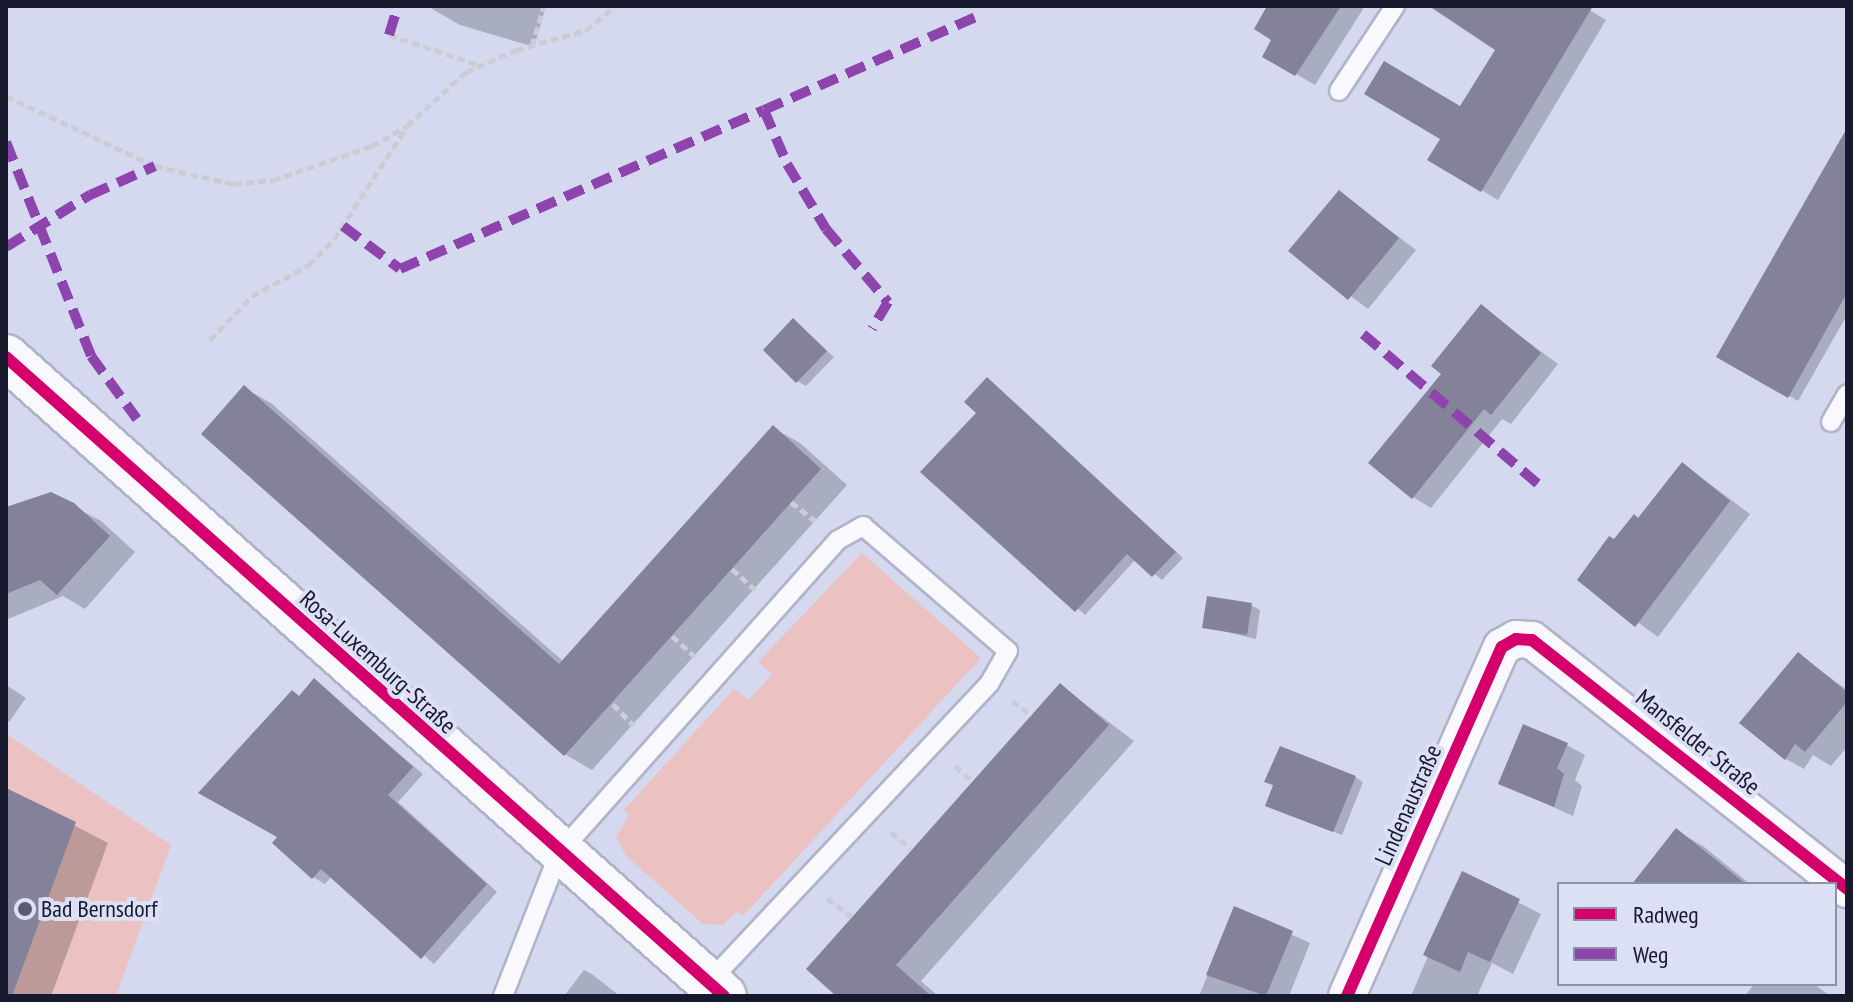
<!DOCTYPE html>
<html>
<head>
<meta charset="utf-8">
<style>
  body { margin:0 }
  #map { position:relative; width:1853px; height:1002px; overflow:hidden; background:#d4d9f0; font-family:"PT Sans Narrow",sans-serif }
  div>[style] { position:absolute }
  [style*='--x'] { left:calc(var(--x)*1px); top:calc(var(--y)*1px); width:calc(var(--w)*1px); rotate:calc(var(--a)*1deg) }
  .green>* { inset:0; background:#ecc1c1 }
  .shadow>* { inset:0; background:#0003 }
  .building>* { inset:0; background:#838298 }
  .path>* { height:5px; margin-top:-2.5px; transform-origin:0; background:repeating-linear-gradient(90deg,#ccccd3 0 8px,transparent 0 12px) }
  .roads { filter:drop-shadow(2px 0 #b0b4c8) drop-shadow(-2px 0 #b0b4c8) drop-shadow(0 2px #b0b4c8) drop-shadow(0 -2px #b0b4c8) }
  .service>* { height:18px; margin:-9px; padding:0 9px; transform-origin:9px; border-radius:9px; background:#f9f9fd }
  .minor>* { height:36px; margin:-18px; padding:0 18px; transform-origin:18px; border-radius:18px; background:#f9f9fd }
  .tertiary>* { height:44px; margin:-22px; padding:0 22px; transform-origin:22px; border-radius:22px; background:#f9f9fd }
  .quiet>* { height:10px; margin-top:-5px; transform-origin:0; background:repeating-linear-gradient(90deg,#8e44ad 0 20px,transparent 0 30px) }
  .cycleway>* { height:12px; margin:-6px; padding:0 6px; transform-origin:6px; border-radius:6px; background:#d6006c }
  .dots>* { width:22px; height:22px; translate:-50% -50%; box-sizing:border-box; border:4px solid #dbe0f5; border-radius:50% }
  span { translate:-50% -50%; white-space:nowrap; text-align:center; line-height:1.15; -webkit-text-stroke:8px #dbe0f5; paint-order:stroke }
  .street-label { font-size:24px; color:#161a2c }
  .poi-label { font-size:24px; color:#161a2c }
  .left { translate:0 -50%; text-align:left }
  .frame { position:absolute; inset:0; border:8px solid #161a2c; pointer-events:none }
  .legend { position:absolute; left:1557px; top:882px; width:280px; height:104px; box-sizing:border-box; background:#dbe0f5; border:2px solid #8c91a5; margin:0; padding:10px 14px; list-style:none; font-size:24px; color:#161a2c }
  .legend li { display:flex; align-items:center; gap:16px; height:40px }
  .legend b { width:40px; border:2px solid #8c91a5 }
</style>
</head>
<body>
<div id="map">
  <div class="green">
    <i style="clip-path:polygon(862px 553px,981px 658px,743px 916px,737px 911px,723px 925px,703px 924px,626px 856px,616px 837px,629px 815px,624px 810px,734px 689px,749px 700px,772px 674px,758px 662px)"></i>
    <i style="clip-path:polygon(6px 734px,171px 845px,116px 996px,6px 996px)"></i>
  </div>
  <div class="shadow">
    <i style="clip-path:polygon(427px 6px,546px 6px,534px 47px,460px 25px)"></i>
    <i style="clip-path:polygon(1270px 6px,1365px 6px,1315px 85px,1265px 56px,1274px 39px)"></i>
    <i style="clip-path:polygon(1433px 6px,1583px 6px,1606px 20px,1498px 200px,1430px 159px,1498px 49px)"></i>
    <i style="clip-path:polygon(1847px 132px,1847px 315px,1798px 401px,1719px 356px)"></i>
    <i style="clip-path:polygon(1339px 192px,1416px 250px,1368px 309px,1291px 251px)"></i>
    <i style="clip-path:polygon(1481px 307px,1558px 364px,1511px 424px,1502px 419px,1431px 508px,1413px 497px,1443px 374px)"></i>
    <i style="clip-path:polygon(794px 321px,834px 357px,806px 386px,797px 381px)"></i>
    <i style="clip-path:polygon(988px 380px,1183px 558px,1162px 580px,1136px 559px,1085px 615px,923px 472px,979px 413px)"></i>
    <i style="clip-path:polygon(244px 388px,271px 403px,564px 662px,773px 428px,800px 443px,847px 485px,592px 770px,566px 755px,204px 434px)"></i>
    <i style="clip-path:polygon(1683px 464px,1750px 514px,1658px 637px,1580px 580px,1639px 519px)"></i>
    <i style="clip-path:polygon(50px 494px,101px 521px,135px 552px,85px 609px,63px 596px,6px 620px,6px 509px)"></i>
    <i style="clip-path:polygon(1251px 605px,1260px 610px,1256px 639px,1205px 627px)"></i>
    <i style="clip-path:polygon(1798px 654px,1847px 690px,1847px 747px,1831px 766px,1813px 755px,1804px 769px,1786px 759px)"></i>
    <i style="clip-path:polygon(314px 681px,423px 774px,398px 802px,497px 892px,434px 964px,332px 876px,325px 884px,313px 877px,280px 837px,300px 697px)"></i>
    <i style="clip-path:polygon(6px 685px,26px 698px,9px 722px,6px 721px)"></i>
    <i style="clip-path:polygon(1060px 685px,1134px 741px,921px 981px,938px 996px,839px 996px)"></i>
    <i style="clip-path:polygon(1567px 745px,1585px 755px,1575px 780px,1582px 786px,1573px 816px,1500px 783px)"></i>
    <i style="clip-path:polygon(1355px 777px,1363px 782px,1342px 835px,1276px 810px,1275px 786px,1267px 781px)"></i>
    <i style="clip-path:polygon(6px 790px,108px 843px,51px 996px,6px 996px)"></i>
    <i style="clip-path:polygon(1676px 831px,1703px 846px,1750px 884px,1661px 884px)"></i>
    <i style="clip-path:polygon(1463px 874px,1541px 914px,1513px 974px,1492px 963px,1477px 996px,1411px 996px)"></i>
    <i style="clip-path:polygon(1235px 909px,1310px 943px,1289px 996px,1199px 996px)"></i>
    <i style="clip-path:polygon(584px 970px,593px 975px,620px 996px,564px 996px)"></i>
    <i style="clip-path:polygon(1754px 984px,1814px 984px,1830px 996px,1745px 996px)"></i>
  </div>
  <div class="building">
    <i style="clip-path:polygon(1267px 6px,1341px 6px,1295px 76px,1262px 57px,1271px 40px,1254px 29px)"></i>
    <i style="clip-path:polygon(1429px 6px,1593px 6px,1481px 192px,1427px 160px,1440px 139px,1364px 94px,1384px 61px,1460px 106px,1495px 50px)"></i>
    <i style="clip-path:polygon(1847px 128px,1847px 293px,1788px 398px,1716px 357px)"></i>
    <i style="clip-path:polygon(1339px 190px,1399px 238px,1348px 300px,1288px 251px)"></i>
    <i style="clip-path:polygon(1481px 304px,1541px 353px,1491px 415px,1484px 409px,1412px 499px,1368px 463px,1441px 374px,1431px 366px)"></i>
    <i style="clip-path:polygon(793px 318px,827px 351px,796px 383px,763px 350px)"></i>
    <i style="clip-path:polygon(987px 377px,1176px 552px,1152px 577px,1127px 554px,1075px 612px,920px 472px,976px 413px,964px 402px)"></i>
    <i style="clip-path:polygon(244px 385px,559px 664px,773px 425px,821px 469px,564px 756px,201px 434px)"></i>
    <i style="clip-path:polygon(1682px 462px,1730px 501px,1635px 627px,1577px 580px,1609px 536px,1614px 539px,1634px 514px,1638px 518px)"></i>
    <i style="clip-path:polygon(51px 492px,74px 503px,110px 536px,57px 595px,40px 580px,6px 594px,6px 507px)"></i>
    <i style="clip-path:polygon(1207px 596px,1252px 603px,1247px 635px,1202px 628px)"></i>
    <i style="clip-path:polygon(1798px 652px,1847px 692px,1847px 702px,1805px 752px,1795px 744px,1785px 760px,1739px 723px)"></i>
    <i style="clip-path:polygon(314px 678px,413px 767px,388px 795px,487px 884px,421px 959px,321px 869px,312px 879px,272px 843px,277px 837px,198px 793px,292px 690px,299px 696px)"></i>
    <i style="clip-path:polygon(1060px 683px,1109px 725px,896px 965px,931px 996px,836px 996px,806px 969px)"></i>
    <i style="clip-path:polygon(1523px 724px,1568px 743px,1557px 768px,1564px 774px,1554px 807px,1498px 784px)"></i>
    <i style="clip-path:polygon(1280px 746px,1356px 776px,1333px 832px,1265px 806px,1273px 785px,1264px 782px)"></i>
    <i style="clip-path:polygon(6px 788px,76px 822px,12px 996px,6px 996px)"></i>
    <i style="clip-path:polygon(1676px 828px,1746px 884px,1632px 884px)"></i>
    <i style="clip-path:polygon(1462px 871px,1520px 899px,1490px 962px,1468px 952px,1460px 972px,1423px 955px)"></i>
    <i style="clip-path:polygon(1234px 906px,1293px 931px,1266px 996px,1206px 975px)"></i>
  </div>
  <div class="path">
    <i style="--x:389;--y:35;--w:95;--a:18.4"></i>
    <i style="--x:532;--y:46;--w:42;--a:-73.3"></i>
    <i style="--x:6;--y:96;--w:165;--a:25.2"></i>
    <i style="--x:155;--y:166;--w:81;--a:12.8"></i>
    <i style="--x:234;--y:184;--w:39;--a:-6"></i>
    <i style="--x:273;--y:180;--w:105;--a:-19"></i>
    <i style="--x:372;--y:146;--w:40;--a:-29.7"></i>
    <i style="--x:407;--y:126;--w:80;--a:-42.5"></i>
    <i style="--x:466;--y:72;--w:55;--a:-23.7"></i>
    <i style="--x:516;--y:50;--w:73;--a:-15.9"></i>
    <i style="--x:586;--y:30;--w:38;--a:-39"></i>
    <i style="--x:210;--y:340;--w:61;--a:-46.3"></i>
    <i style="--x:252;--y:296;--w:65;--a:-28.5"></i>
    <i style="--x:309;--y:265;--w:36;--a:-46"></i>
    <i style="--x:334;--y:239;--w:132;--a:-57"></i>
    <i style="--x:791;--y:502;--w:31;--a:38"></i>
    <i style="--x:732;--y:569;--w:31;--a:42"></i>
    <i style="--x:672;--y:636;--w:31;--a:42"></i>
    <i style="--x:1012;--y:701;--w:24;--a:36"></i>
    <i style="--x:613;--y:704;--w:30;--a:46"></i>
    <i style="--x:955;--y:766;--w:23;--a:40"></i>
    <i style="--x:891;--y:832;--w:26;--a:40"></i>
    <i style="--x:827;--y:898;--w:31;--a:37"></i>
  </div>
  <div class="roads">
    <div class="service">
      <i style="--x:1339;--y:91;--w:102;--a:-56.6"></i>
      <i style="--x:1831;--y:422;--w:32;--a:-60"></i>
      <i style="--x:503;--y:996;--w:154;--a:-68.6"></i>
      <i style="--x:559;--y:853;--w:419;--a:-48.3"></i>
      <i style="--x:838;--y:540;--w:29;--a:-29"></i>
      <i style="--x:863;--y:526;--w:191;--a:40.8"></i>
      <i style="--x:1008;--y:651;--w:38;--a:120"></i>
      <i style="--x:989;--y:684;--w:409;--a:133.2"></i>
    </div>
    <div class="minor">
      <i style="--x:1347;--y:996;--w:382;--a:-66.1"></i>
      <i style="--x:1502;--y:647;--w:16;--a:-30"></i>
      <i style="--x:1516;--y:639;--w:16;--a:4"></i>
      <i style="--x:1532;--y:640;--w:402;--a:38.3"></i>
    </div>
    <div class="tertiary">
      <i style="--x:6;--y:357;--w:961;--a:41.67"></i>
    </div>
  </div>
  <div class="quiet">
    <i style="--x:389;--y:35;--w:30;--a:-73"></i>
    <i style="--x:764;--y:110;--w:234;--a:-23.7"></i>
    <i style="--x:6;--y:142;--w:230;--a:68.3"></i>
    <i style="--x:91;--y:356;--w:78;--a:53.9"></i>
    <i style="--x:343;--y:226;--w:71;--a:37"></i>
    <i style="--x:400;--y:269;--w:397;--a:-23.6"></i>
    <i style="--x:764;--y:110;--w:59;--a:66.9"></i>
    <i style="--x:787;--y:164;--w:76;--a:59"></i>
    <i style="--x:826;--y:229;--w:96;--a:49.7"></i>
    <i style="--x:888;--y:302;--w:31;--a:121"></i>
    <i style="--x:6;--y:247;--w:99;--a:-31.8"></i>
    <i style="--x:90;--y:195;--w:71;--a:-24"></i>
    <i style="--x:1363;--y:334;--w:230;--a:40.6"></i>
  </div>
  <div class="cycleway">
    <i style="--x:6;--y:357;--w:961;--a:41.67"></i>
    <i style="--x:1347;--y:996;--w:382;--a:-66.1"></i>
    <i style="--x:1502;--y:647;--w:16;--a:-30"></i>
    <i style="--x:1516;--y:639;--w:16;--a:4"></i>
    <i style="--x:1532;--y:640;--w:402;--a:38.3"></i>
  </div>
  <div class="dots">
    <i style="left:25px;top:909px;background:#585d71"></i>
  </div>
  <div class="street-label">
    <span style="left:378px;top:662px;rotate:42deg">Rosa-Luxemburg-Straße</span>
    <span style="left:1698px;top:742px;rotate:39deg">Mansfelder Straße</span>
    <span style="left:1408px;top:805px;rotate:-66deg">Lindenaustraße</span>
  </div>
  <div class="poi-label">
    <span class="left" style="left:41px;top:909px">Bad Bernsdorf</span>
  </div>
  <div class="frame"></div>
  <ul class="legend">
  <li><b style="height:10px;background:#d6006c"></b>Radweg</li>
  <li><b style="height:10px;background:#8e44ad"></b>Weg</li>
  </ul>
</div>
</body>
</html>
